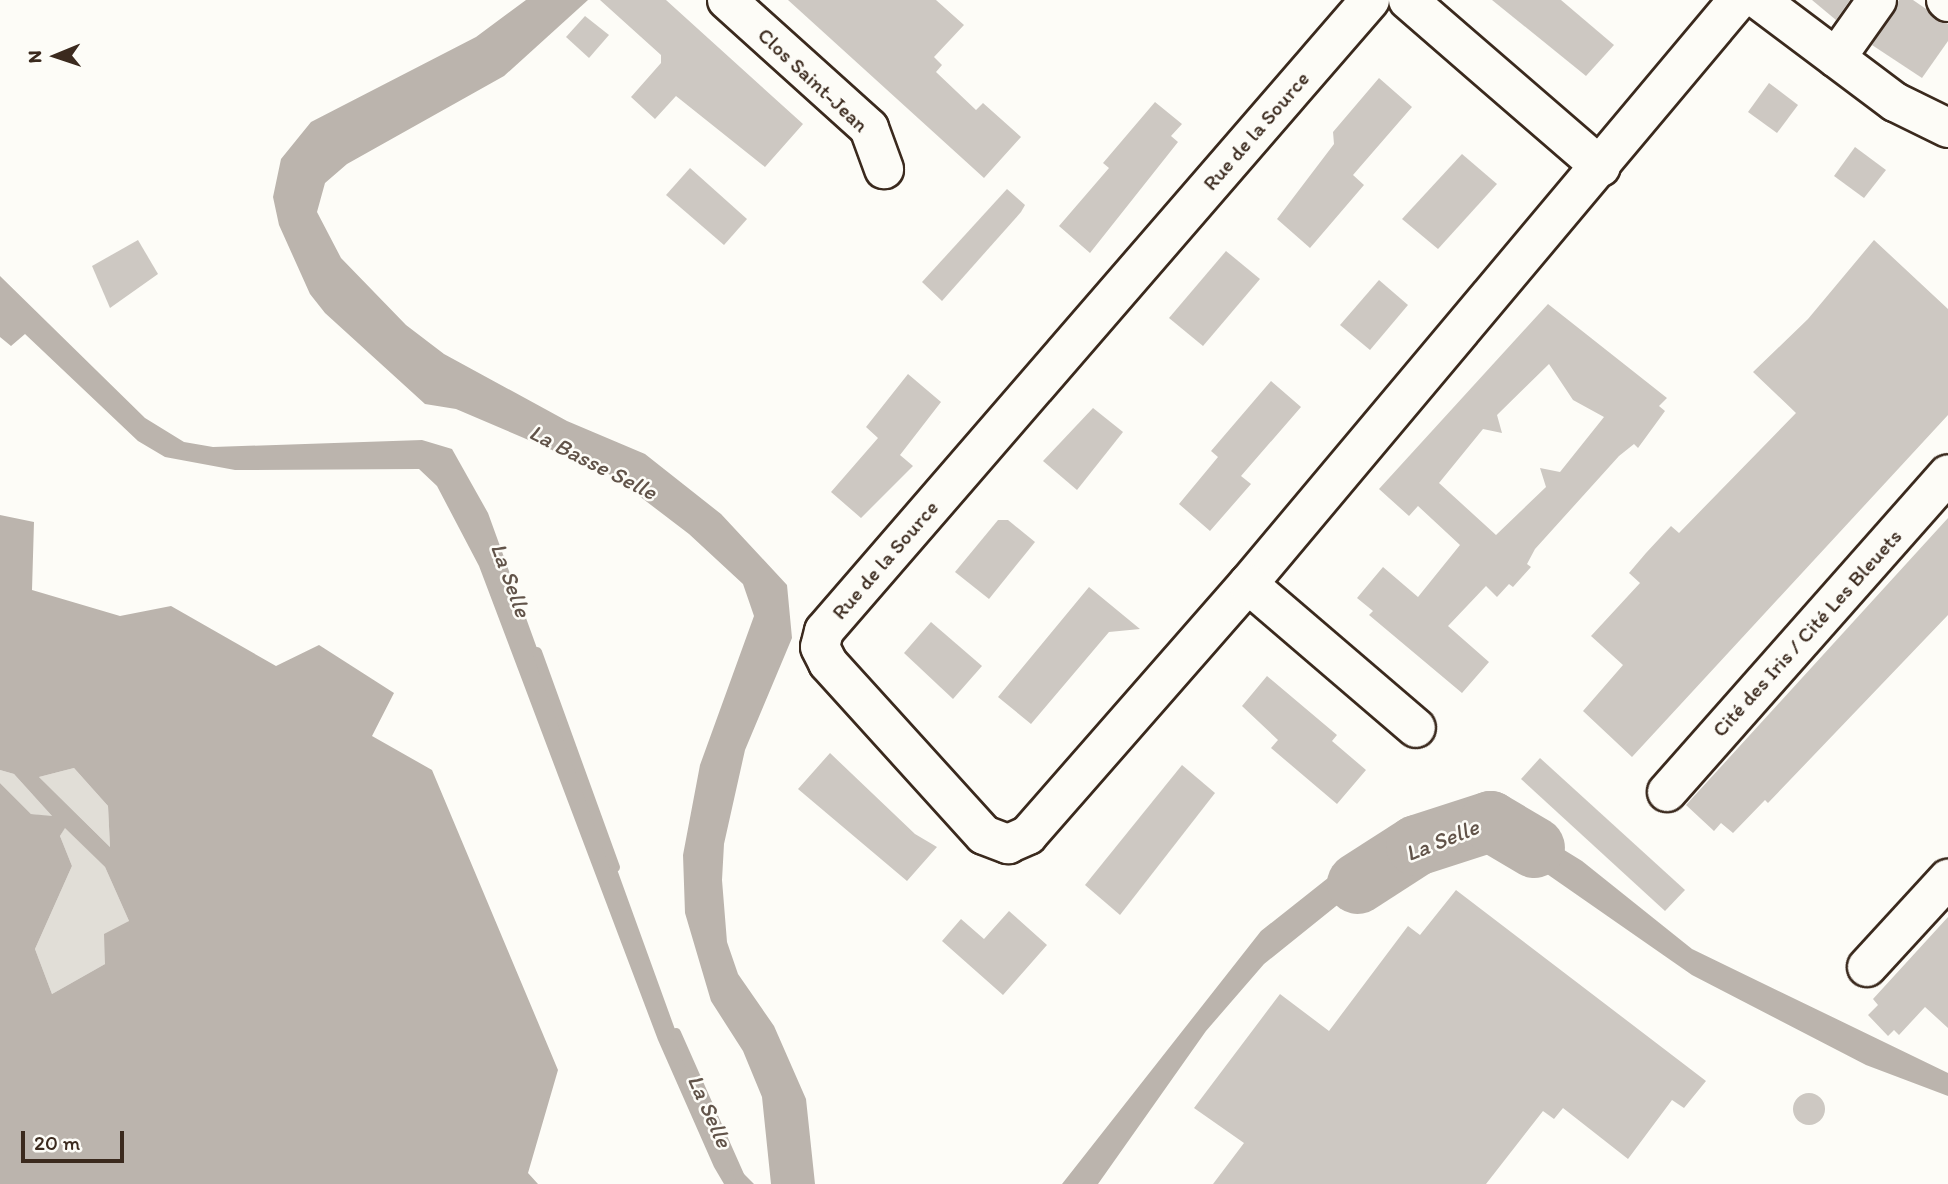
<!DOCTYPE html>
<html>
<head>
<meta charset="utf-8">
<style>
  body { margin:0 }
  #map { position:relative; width:1948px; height:1184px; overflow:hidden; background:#fdfcf7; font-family:Itim,sans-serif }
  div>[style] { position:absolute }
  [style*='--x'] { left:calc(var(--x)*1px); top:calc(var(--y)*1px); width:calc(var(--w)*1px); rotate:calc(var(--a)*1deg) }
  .green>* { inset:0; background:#e1ded7 }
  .water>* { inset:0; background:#bbb4ad }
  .stream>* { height:10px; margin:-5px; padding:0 5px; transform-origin:5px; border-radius:5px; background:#bbb4ad }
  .river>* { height:61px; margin:-30.5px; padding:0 30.5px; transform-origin:30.5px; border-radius:30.5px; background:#bbb4ad }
  .building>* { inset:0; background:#cdc8c2 }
  .round { border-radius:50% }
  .roads { filter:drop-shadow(2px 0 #3b2a1e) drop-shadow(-2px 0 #3b2a1e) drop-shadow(0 2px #3b2a1e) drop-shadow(0 -2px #3b2a1e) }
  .minor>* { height:38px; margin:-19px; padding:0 19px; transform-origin:19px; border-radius:19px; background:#fdfcf7 }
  span { translate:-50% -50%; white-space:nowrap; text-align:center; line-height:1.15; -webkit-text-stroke:5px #fdfcf7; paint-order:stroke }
  .street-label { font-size:21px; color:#3b2a1e }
  .water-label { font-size:23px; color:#615349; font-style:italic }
  .north { position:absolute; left:21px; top:21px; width:70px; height:70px; -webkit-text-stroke:5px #fdfcf7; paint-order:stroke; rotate:268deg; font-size:19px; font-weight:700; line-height:28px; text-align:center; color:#3b2a1e }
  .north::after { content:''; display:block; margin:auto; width:24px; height:32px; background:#3b2a1e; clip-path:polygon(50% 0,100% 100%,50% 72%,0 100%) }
  .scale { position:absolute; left:21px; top:1131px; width:103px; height:32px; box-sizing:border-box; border:4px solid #3b2a1e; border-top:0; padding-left:9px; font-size:21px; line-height:24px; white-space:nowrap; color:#3b2a1e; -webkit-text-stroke:5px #fdfcf7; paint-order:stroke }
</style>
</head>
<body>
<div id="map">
  <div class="green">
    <i style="clip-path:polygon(74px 768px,108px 806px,110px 847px,39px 777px)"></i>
    <i style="clip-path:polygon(0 770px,14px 774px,53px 817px,31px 814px,0 783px)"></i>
    <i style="clip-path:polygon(65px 827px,105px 867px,129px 921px,105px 964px,52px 994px,35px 949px,72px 866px,60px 836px)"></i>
  </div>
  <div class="water">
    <i style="clip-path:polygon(526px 0,588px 0,504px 76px,347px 164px,325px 183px,317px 212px,341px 258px,406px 325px,444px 354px,567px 421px,645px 454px,721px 514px,787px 585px,792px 638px,745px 750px,724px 844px,722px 880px,727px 942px,738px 974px,774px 1026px,806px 1099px,815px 1184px,771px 1184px,762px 1097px,743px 1051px,711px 1001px,685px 913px,683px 855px,700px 765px,754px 616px,743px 584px,689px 534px,613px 476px,456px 409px,425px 404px,325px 313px,310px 294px,279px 225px,273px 197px,281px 159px,311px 122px,476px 37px)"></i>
    <i style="clip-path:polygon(0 276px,145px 418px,184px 442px,213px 447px,422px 440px,452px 449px,488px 513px,685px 1057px,733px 1163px,754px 1184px,724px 1184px,714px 1167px,658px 1040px,479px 566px,437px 486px,419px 469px,235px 470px,165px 457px,138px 441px,25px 334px,11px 346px,0 337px)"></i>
    <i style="clip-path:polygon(evenodd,0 515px,34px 522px,32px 590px,120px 616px,171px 606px,276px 666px,319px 645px,394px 693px,372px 736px,432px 770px,558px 1070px,528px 1173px,538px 1184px,0 1184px,0 783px,31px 814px,52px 816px,14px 774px,0 770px,0 515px,74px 768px,108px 806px,110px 847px,39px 777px,74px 768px,0 515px,65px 828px,105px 867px,129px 921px,104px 934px,105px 964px,52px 994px,35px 949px,72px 866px,60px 836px,65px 828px)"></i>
    <i style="clip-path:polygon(1480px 798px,1582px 861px,1692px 949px,1948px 1073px,1948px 1096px,1866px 1065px,1692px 975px,1491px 835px,1451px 831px,1366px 882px,1264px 964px,1206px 1031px,1098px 1184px,1062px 1184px,1261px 931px,1352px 859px,1431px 816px)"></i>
  </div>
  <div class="stream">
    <i style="--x:537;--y:652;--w:229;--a:70.1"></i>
    <i style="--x:676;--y:1033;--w:165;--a:66.1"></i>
  </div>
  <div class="river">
    <i style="--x:1357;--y:883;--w:70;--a:-32.8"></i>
    <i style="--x:1416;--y:845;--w:78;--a:-18"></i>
    <i style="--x:1490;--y:821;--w:51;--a:30.6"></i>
  </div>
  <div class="building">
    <i style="clip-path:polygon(600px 0,666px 0,803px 124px,765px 167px,676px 96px,655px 119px,631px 97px,661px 63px,661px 55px)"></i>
    <i style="clip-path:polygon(788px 0,936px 0,964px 25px,934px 57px,942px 65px,936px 72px,976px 110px,983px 103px,1021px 137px,984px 178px)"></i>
    <i style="clip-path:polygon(1492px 0,1561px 0,1614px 45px,1586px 76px)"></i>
    <i style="clip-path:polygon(1812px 0,1850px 0,1836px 20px)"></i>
    <i style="clip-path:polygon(1899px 0,1913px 0,1948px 24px,1948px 41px,1922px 78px,1872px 45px)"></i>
    <i style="clip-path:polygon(585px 16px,609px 35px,589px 58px,566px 37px)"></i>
    <i style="clip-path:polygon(1379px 78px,1412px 107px,1353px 175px,1364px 185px,1310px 248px,1277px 219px,1334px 144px,1333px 132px)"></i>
    <i style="clip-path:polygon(1769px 83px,1798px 105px,1777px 133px,1748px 112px)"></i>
    <i style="clip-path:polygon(1155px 102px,1182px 124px,1171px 136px,1178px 142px,1090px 253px,1059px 226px,1109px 168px,1103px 163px)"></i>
    <i style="clip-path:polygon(1855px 147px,1886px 170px,1864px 198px,1834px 176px)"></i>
    <i style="clip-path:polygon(1462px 154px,1497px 184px,1438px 249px,1402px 219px)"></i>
    <i style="clip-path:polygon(690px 168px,747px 219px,724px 245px,666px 195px)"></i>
    <i style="clip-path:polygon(1007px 189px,1025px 205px,1021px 212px,942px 301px,922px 282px)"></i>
    <i style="clip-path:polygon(138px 240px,158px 274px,110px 308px,92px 266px)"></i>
    <i style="clip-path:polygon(1874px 240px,1948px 309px,1948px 415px,1632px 757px,1583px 711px,1623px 665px,1591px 636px,1640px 583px,1629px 573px,1646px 553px,1671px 526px,1679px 533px,1796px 413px,1753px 372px,1808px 319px)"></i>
    <i style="clip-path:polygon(1226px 251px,1260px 279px,1203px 346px,1169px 318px)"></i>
    <i style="clip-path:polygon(1379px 280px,1408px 305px,1370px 350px,1340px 325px)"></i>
    <i style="clip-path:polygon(evenodd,1548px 304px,1667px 398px,1659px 406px,1665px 411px,1638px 448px,1634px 444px,1619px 456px,1535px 549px,1527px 564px,1531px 567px,1513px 587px,1509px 584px,1497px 597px,1486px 586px,1448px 626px,1489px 662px,1462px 693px,1369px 615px,1373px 611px,1357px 598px,1383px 567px,1418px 597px,1460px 545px,1418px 506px,1409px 516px,1379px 489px,1548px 304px,1549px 364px,1573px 400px,1604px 417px,1560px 472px,1540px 468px,1546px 487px,1496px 535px,1439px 483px,1483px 429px,1502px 433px,1497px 415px,1549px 364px)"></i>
    <i style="clip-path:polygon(908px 374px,941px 402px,900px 455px,913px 466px,861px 518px,831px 492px,878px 438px,866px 427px)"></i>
    <i style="clip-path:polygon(1271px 381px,1301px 407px,1241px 476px,1251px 484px,1210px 531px,1179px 504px,1218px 457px,1211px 451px)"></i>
    <i style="clip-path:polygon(1093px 408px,1123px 432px,1077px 490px,1043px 461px)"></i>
    <i style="clip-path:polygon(1948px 518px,1948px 615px,1768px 803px,1765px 800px,1733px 833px,1721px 823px,1714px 831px,1686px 805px)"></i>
    <i style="clip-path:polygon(998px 520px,1008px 520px,1035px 542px,989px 599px,955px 572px)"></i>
    <i style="clip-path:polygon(1089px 587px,1140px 629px,1109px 632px,1031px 724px,998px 697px)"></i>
    <i style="clip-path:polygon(931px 622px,982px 666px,953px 699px,904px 653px)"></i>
    <i style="clip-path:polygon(1267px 676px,1337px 735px,1332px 741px,1366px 770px,1337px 804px,1271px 748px,1278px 740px,1242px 706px)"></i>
    <i style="clip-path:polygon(830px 753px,915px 834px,937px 847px,907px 881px,798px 789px)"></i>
    <i style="clip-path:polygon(1540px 758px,1685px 890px,1665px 911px,1521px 779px)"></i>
    <i style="clip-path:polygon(1182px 765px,1215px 793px,1120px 915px,1085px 885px)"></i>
    <i style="clip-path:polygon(1456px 890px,1706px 1081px,1684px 1108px,1672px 1100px,1628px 1159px,1563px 1108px,1554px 1119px,1543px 1111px,1486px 1184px,1213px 1184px,1244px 1143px,1194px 1108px,1280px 994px,1329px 1031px,1408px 926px,1420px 935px)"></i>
    <i style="clip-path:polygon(1009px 911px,1047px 945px,1003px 995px,942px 941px,961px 919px,984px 939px)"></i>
    <i style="clip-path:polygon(1948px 917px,1948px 1028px,1925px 1007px,1899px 1035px,1894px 1030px,1888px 1036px,1868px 1015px,1878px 1005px,1873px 999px)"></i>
    <i class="round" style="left:1793px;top:1093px;width:32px;height:32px"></i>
  </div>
  <div class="roads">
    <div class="minor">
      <i style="--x:727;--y:0;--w:191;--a:42"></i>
      <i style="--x:869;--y:128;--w:44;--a:69.9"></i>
      <i style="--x:1370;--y:0;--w:834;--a:130.87"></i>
      <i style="--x:824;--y:631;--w:16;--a:104"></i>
      <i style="--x:820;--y:647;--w:18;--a:63"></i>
      <i style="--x:828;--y:663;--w:232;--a:47.8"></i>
      <i style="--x:984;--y:835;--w:26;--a:21"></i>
      <i style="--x:1008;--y:844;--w:22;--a:-24"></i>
      <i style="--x:1028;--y:835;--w:334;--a:-48.8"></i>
      <i style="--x:1248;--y:584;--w:762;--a:-50"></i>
      <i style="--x:1408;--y:0;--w:255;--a:40.9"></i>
      <i style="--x:1759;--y:0;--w:170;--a:36.9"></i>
      <i style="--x:1895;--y:102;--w:59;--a:26.1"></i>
      <i style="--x:1946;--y:0;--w:3;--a:45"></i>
      <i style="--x:1836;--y:58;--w:71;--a:-54.7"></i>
      <i style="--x:1248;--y:584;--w:221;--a:40.6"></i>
      <i style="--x:1667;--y:792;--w:424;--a:-48.5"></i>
      <i style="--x:1867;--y:967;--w:120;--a:-47.4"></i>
    </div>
  </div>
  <div class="street-label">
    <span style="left:813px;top:80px;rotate:43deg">Clos Saint-Jean</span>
    <span style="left:1256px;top:131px;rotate:-49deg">Rue de la Source</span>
    <span style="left:885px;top:560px;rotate:-49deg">Rue de la Source</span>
    <span style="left:1807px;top:633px;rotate:-48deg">Cité des Iris / Cité Les Bleuets</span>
  </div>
  <div class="water-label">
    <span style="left:593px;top:462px;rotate:27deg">La Basse Selle</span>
    <span style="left:511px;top:580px;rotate:70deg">La Selle</span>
    <span style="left:1442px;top:840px;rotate:-22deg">La Selle</span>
    <span style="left:710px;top:1111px;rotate:66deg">La Selle</span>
  </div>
  <div class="north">N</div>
  <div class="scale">20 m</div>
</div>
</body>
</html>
